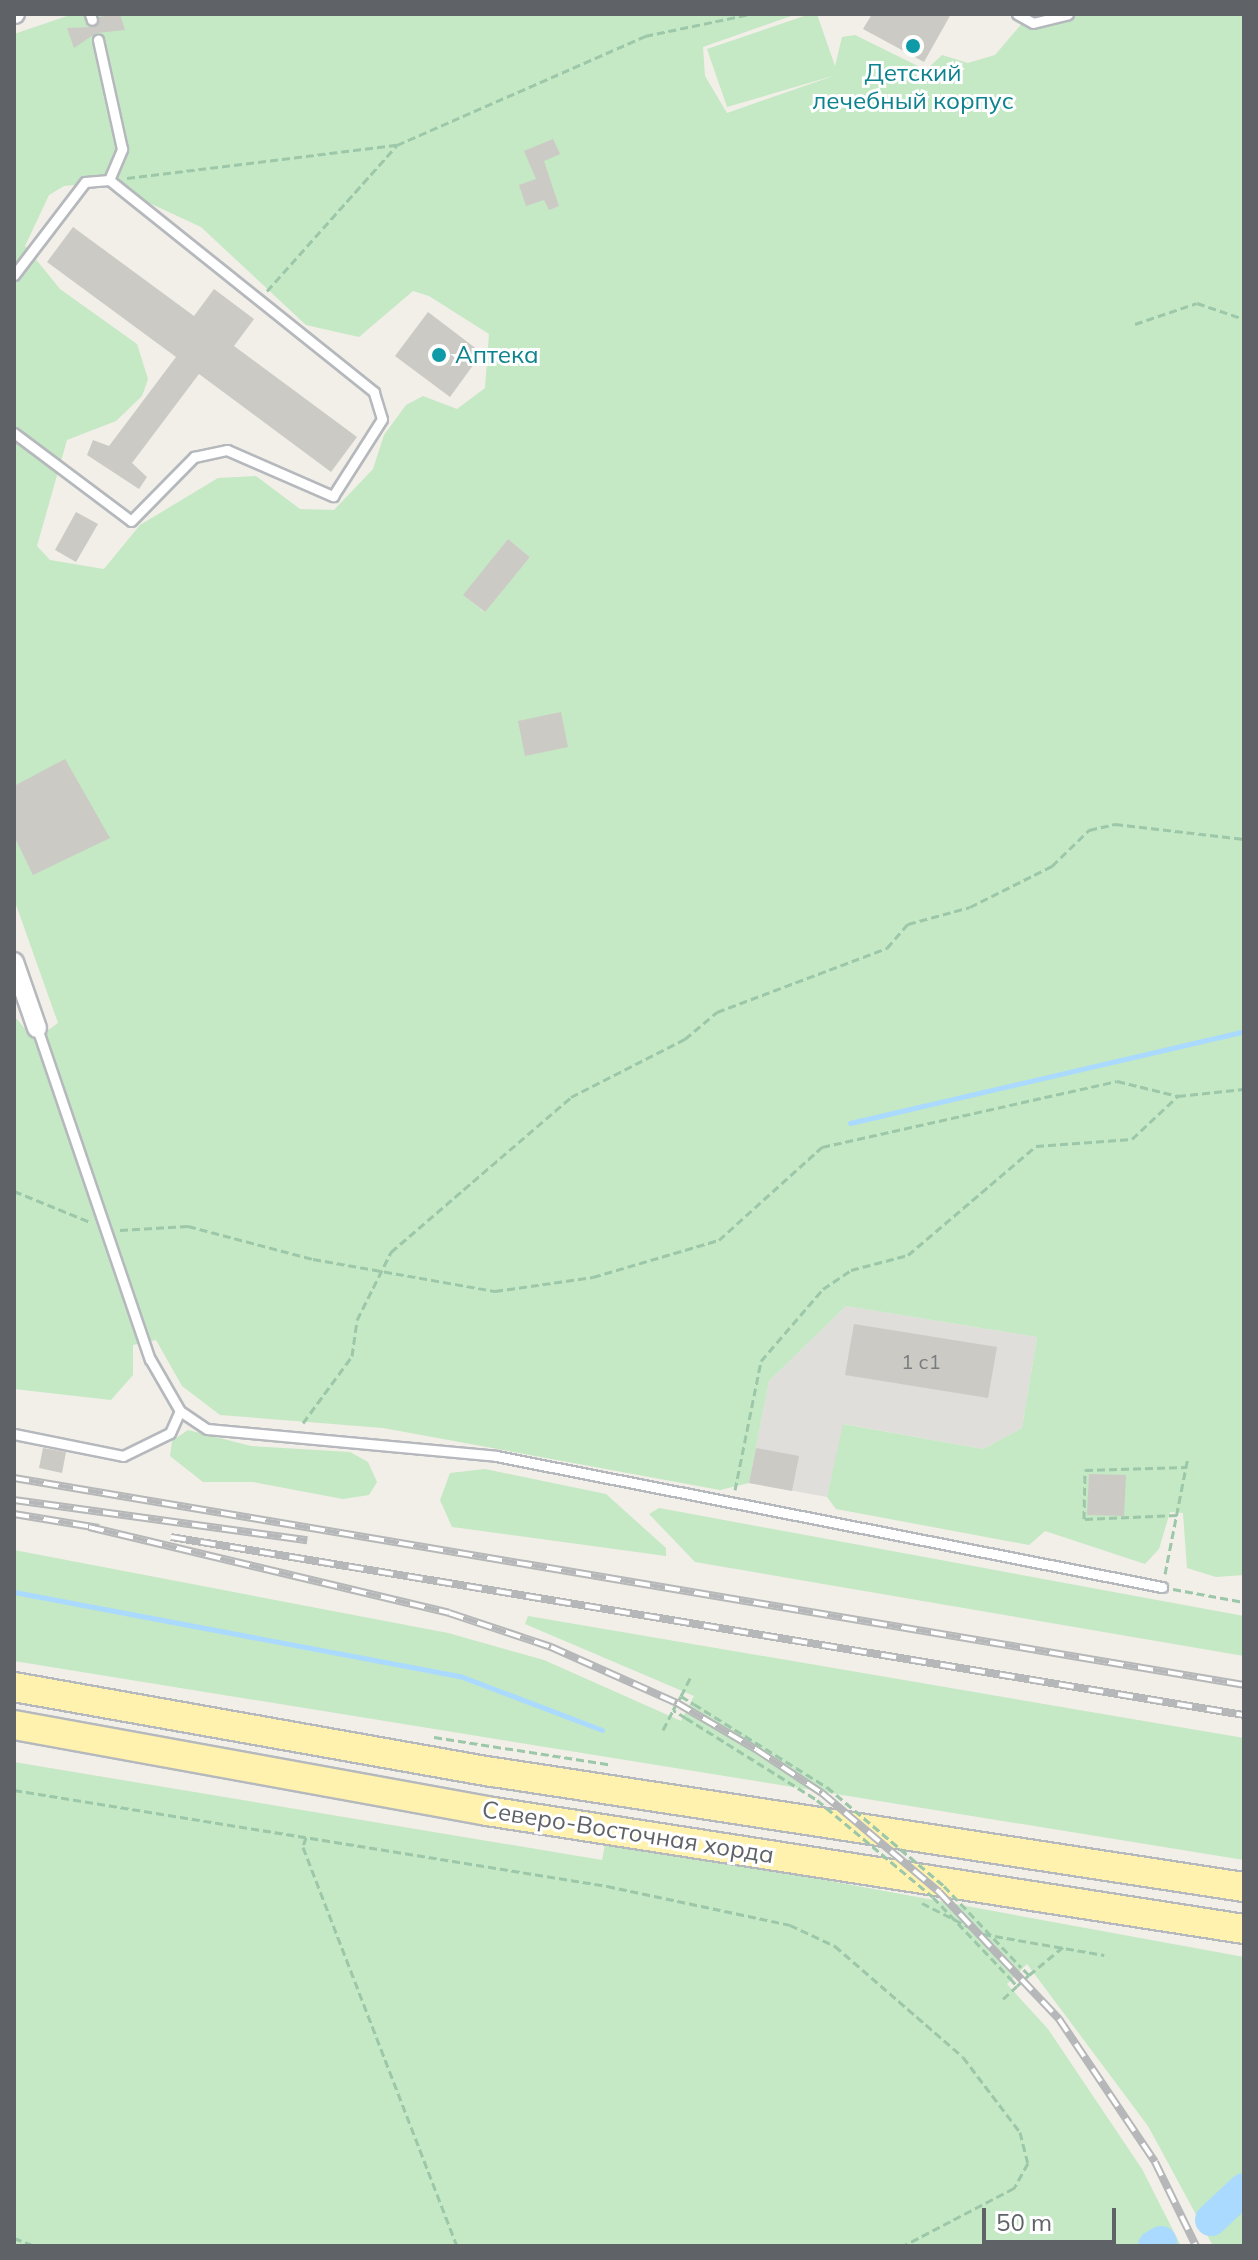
<!DOCTYPE html>
<html>
<head>
<meta charset="utf-8">
<style>
  body { margin:0 }
  #map { position:relative; width:1258px; height:2260px; overflow:hidden; background:#f1efe8; font-family:Mulish,sans-serif }
  div>[style] { position:absolute }
  [style*='--x'] { left:calc(var(--x)*1px); top:calc(var(--y)*1px); width:calc(var(--w)*1px); rotate:calc(var(--a)*1deg) }
  .industrial>* { inset:0; background:#e0deda }
  .green>* { inset:0; background:#c5e8c5 }
  .stream>* { height:5px; margin:-2.5px; padding:0 2.5px; transform-origin:2.5px; border-radius:2.5px; background:#aadaff }
  .river>* { height:32px; margin:-16px; padding:0 16px; transform-origin:16px; border-radius:16px; background:#aadaff }
  .building>* { inset:0; background:#cccac5 }
  .path>* { height:3px; margin-top:-1.5px; transform-origin:0; background:repeating-linear-gradient(90deg,#9cc7a9 0 8px,transparent 0 12px) }
  .roads { filter:drop-shadow(2px 0 #b5b8bc) drop-shadow(-2px 0 #b5b8bc) drop-shadow(0 2px #b5b8bc) drop-shadow(0 -2px #b5b8bc) }
  .service>* { height:9px; margin:-4.5px; padding:0 4.5px; transform-origin:4.5px; border-radius:4.5px; background:#fff }
  .minor>* { height:18px; margin:-9px; padding:0 9px; transform-origin:9px; border-radius:9px; background:#fff }
  .primary>* { height:28px; margin:-14px; padding:0 14px; transform-origin:14px; border-radius:14px; background:#fff2af }
  .rail>* { height:8px; margin-top:-4px; transform-origin:0; background:repeating-linear-gradient(90deg,#fff 0 15px,#b6b7b8 0 30px); box-sizing:border-box; border-block:2px solid #b6b7b8 }
  .path-bridge>* { height:3px; margin-top:-1.5px; transform-origin:0; background:repeating-linear-gradient(90deg,#9cc7a9 0 8px,transparent 0 12px) }
  .dots>* { width:22px; height:22px; translate:-50% -50%; box-sizing:border-box; border:4px solid #fff; border-radius:50% }
  span { translate:-50% -50%; white-space:nowrap; text-align:center; line-height:1.15; -webkit-text-stroke:6px #fff; paint-order:stroke }
  .number-label { font-size:20px; color:#7a7d7f }
  .number-label span { -webkit-text-stroke-width:0 }
  .culture-label { font-size:24px; color:#0d838f }
  .left { translate:0 -50%; text-align:left }
  .street-label { font-size:24px; color:#5f6368 }
  .frame { position:absolute; inset:0; border:16px solid #5f6368; pointer-events:none }
  .scale { position:absolute; left:982px; top:2208px; width:134px; height:36px; box-sizing:border-box; border:4px solid #5f6368; border-top:0; padding-left:10px; font-size:24px; line-height:28px; white-space:nowrap; color:#5f6368; -webkit-text-stroke:6px #fff; paint-order:stroke }
</style>
</head>
<body>
<div id="map">
  <div class="industrial">
    <i style="clip-path:polygon(846px 1306px,1037px 1337px,1022px 1428px,983px 1449px,844px 1424px,827px 1497px,749px 1483px,769px 1381px)"></i>
  </div>
  <div class="green">
    <i style="clip-path:polygon(evenodd,73px 14px,797px 14px,703px 47px,705px 76px,727px 113px,836px 75px,727px 107px,707px 49px,810px 14px,817px 14px,835px 66px,842px 37px,855px 35px,926px 70px,942px 55px,968px 63px,995px 55px,1029px 15px,1244px 14px,1244px 1575px,1216px 1577px,1187px 1568px,1183px 1513px,1170px 1512px,1159px 1549px,1145px 1564px,1045px 1531px,1029px 1545px,836px 1509px,827px 1497px,843px 1424px,983px 1449px,1022px 1428px,1037px 1337px,846px 1306px,769px 1381px,749px 1483px,720px 1490px,383px 1428px,220px 1415px,182px 1386px,156px 1340px,133px 1345px,133px 1375px,111px 1400px,14px 1389px,14px 1016px,35px 1040px,58px 1023px,14px 899px,14px 34px,73px 14px,104px 182px,201px 227px,306px 325px,359px 337px,413px 291px,429px 296px,489px 334px,485px 388px,457px 409px,423px 396px,406px 405px,384px 435px,373px 469px,334px 510px,300px 509px,256px 476px,218px 478px,140px 525px,104px 569px,50px 560px,37px 546px,67px 440px,116px 421px,142px 396px,148px 379px,137px 344px,60px 289px,25px 246px,49px 195px,64px 186px,104px 182px,73px 14px,508px 539px,530px 557px,484px 612px,464px 595px,508px 539px)"></i>
    <i style="clip-path:polygon(188px 1430px,251px 1446px,350px 1452px,368px 1462px,377px 1482px,369px 1495px,343px 1499px,253px 1482px,203px 1482px,170px 1456px,172px 1441px)"></i>
    <i style="clip-path:polygon(485px 1469px,606px 1494px,666px 1548px,666px 1556px,452px 1527px,440px 1500px,450px 1473px)"></i>
    <i style="clip-path:polygon(659px 1508px,1244px 1616px,1244px 1656px,695px 1562px,649px 1514px)"></i>
    <i style="clip-path:polygon(14px 1550px,448px 1633px,544px 1660px,681px 1721px,694px 1696px,525px 1624px,528px 1616px,1244px 1738px,1244px 1860px,14px 1661px)"></i>
    <i style="clip-path:polygon(14px 1762px,602px 1860px,606px 1840px,1244px 1957px,1244px 2246px,1213px 2246px,1148px 2126px,1027px 1964px,1007px 1984px,1048px 2029px,1142px 2169px,1181px 2246px,14px 2246px)"></i>
  </div>
  <div class="stream">
    <i style="--x:850;--y:1123;--w:405;--a:-13.1"></i>
    <i style="--x:14;--y:1592;--w:454;--a:10.7"></i>
    <i style="--x:460;--y:1676;--w:152;--a:20.8"></i>
  </div>
  <div class="river">
    <i style="--x:1211;--y:2220;--w:45;--a:-43.2"></i>
    <i style="--x:1154;--y:2246;--w:8;--a:-30"></i>
  </div>
  <div class="building">
    <i style="clip-path:polygon(120px 14px,125px 30px,96px 33px,74px 48px,67px 28px,94px 27px,99px 17px)"></i>
    <i style="clip-path:polygon(872px 14px,951px 14px,924px 62px,863px 29px)"></i>
    <i style="clip-path:polygon(553px 139px,560px 154px,544px 161px,559px 206px,549px 210px,544px 200px,526px 206px,519px 185px,536px 179px,524px 151px)"></i>
    <i style="clip-path:polygon(73px 227px,194px 316px,214px 289px,254px 319px,234px 346px,357px 437px,331px 472px,199px 374px,132px 463px,147px 477px,139px 489px,87px 455px,93px 440px,109px 446px,176px 357px,47px 262px)"></i>
    <i style="clip-path:polygon(428px 312px,482px 353px,450px 397px,395px 356px)"></i>
    <i style="clip-path:polygon(76px 512px,98px 524px,76px 562px,55px 550px)"></i>
    <i style="clip-path:polygon(508px 539px,530px 557px,485px 612px,463px 595px)"></i>
    <i style="clip-path:polygon(561px 712px,568px 747px,525px 756px,518px 721px)"></i>
    <i style="clip-path:polygon(65px 759px,110px 838px,33px 875px,14px 836px,14px 786px)"></i>
    <i style="clip-path:polygon(854px 1324px,997px 1347px,988px 1398px,845px 1375px)"></i>
    <i style="clip-path:polygon(43px 1448px,66px 1452px,62px 1473px,39px 1468px)"></i>
    <i style="clip-path:polygon(756px 1448px,799px 1456px,792px 1491px,749px 1483px)"></i>
    <i style="clip-path:polygon(1089px 1474px,1126px 1475px,1124px 1516px,1087px 1515px)"></i>
  </div>
  <div class="path">
    <i style="--x:127;--y:178;--w:272;--a:-7"></i>
    <i style="--x:267;--y:291;--w:195;--a:-48.3"></i>
    <i style="--x:397;--y:145;--w:271;--a:-23.7"></i>
    <i style="--x:645;--y:36;--w:107;--a:-11.8"></i>
    <i style="--x:1135;--y:324;--w:65;--a:-18.7"></i>
    <i style="--x:1197;--y:303;--w:50;--a:18.8"></i>
    <i style="--x:14;--y:1191;--w:82;--a:22.2"></i>
    <i style="--x:120;--y:1230;--w:68;--a:-3.4"></i>
    <i style="--x:188;--y:1226;--w:129;--a:14.8"></i>
    <i style="--x:313;--y:1259;--w:185;--a:10"></i>
    <i style="--x:495;--y:1291;--w:99;--a:-8.1"></i>
    <i style="--x:593;--y:1277;--w:131;--a:-16.4"></i>
    <i style="--x:719;--y:1240;--w:139;--a:-42.1"></i>
    <i style="--x:822;--y:1147;--w:302;--a:-12.6"></i>
    <i style="--x:1117;--y:1081;--w:63;--a:13.8"></i>
    <i style="--x:303;--y:1423;--w:83;--a:-53.8"></i>
    <i style="--x:352;--y:1356;--w:36;--a:-82"></i>
    <i style="--x:357;--y:1320;--w:76;--a:-63.4"></i>
    <i style="--x:391;--y:1252;--w:238;--a:-40.7"></i>
    <i style="--x:571;--y:1097;--w:128;--a:-27"></i>
    <i style="--x:685;--y:1039;--w:42;--a:-40.2"></i>
    <i style="--x:717;--y:1012;--w:182;--a:-20.6"></i>
    <i style="--x:887;--y:948;--w:32;--a:-49"></i>
    <i style="--x:908;--y:924;--w:64;--a:-15.3"></i>
    <i style="--x:970;--y:907;--w:92;--a:-26.6"></i>
    <i style="--x:1052;--y:866;--w:52;--a:-44.2"></i>
    <i style="--x:1089;--y:830;--w:27;--a:-13"></i>
    <i style="--x:1115;--y:824;--w:130;--a:6.6"></i>
    <i style="--x:735;--y:1490;--w:132;--a:-78.6"></i>
    <i style="--x:761;--y:1361;--w:95;--a:-49.3"></i>
    <i style="--x:823;--y:1289;--w:34;--a:-34"></i>
    <i style="--x:851;--y:1270;--w:59;--a:-14.7"></i>
    <i style="--x:908;--y:1255;--w:168;--a:-40.4"></i>
    <i style="--x:1036;--y:1146;--w:96;--a:-4.2"></i>
    <i style="--x:1132;--y:1139;--w:63;--a:-43.1"></i>
    <i style="--x:1178;--y:1096;--w:66;--a:-6.1"></i>
    <i style="--x:1177;--y:1515;--w:93;--a:177.5"></i>
    <i style="--x:1084;--y:1519;--w:49;--a:-88.8"></i>
    <i style="--x:1085;--y:1470;--w:101;--a:-1.7"></i>
    <i style="--x:1165;--y:1574;--w:119;--a:-78.9"></i>
    <i style="--x:1173;--y:1589;--w:72;--a:10.4"></i>
    <i style="--x:681;--y:1696;--w:22;--a:-63"></i>
    <i style="--x:686;--y:1718;--w:15;--a:-148"></i>
    <i style="--x:673;--y:1710;--w:16;--a:-60"></i>
    <i style="--x:681;--y:1696;--w:15;--a:32"></i>
    <i style="--x:663;--y:1730;--w:22;--a:-63"></i>
    <i style="--x:434;--y:1737;--w:180;--a:8.9"></i>
    <i style="--x:14;--y:1790;--w:601;--a:9.2"></i>
    <i style="--x:607;--y:1886;--w:187;--a:12"></i>
    <i style="--x:790;--y:1925;--w:50;--a:25"></i>
    <i style="--x:835;--y:1946;--w:169;--a:40.9"></i>
    <i style="--x:963;--y:2057;--w:94;--a:52.8"></i>
    <i style="--x:1020;--y:2132;--w:32;--a:76"></i>
    <i style="--x:1028;--y:2163;--w:29;--a:119"></i>
    <i style="--x:1014;--y:2188;--w:125;--a:152.4"></i>
    <i style="--x:306;--y:1837;--w:10;--a:107"></i>
    <i style="--x:303;--y:1847;--w:428;--a:68.9"></i>
    <i style="--x:922;--y:1903;--w:68;--a:26.9"></i>
    <i style="--x:983;--y:1934;--w:123;--a:9.8"></i>
    <i style="--x:1029;--y:1975;--w:44;--a:-39.5"></i>
    <i style="--x:1010;--y:1978;--w:11;--a:49"></i>
    <i style="--x:1017;--y:1986;--w:16;--a:-43"></i>
    <i style="--x:1029;--y:1975;--w:11;--a:-135"></i>
    <i style="--x:1003;--y:1999;--w:19;--a:-43"></i>
    <i style="--x:14;--y:2238;--w:22;--a:21"></i>
  </div>
  <div class="roads">
    <div class="service">
      <i style="--x:90;--y:14;--w:6;--a:72"></i>
      <i style="--x:1017;--y:14;--w:18;--a:29"></i>
      <i style="--x:1033;--y:23;--w:36;--a:-14"></i>
      <i style="--x:14;--y:275;--w:117;--a:-52.6"></i>
      <i style="--x:85;--y:182;--w:24;--a:-5"></i>
      <i style="--x:109;--y:180;--w:34;--a:-67"></i>
      <i style="--x:122;--y:149;--w:112;--a:-102.4"></i>
      <i style="--x:14;--y:433;--w:146;--a:36.9"></i>
      <i style="--x:131;--y:521;--w:90;--a:-45.5"></i>
      <i style="--x:194;--y:457;--w:34;--a:-12"></i>
      <i style="--x:227;--y:450;--w:116;--a:23.5"></i>
      <i style="--x:333;--y:496;--w:91;--a:-57.5"></i>
      <i style="--x:382;--y:419;--w:28;--a:-107"></i>
      <i style="--x:374;--y:392;--w:339;--a:-141.3"></i>
      <i style="--x:37;--y:1028;--w:350;--a:71.2"></i>
      <i style="--x:150;--y:1359;--w:60;--a:60"></i>
      <i style="--x:180;--y:1411;--w:32;--a:34"></i>
      <i style="--x:207;--y:1429;--w:290;--a:5.3"></i>
      <i style="--x:496;--y:1456;--w:679;--a:11.13"></i>
      <i style="--x:14;--y:1434;--w:111;--a:11.4"></i>
      <i style="--x:123;--y:1456;--w:52;--a:-26.1"></i>
      <i style="--x:170;--y:1433;--w:24;--a:-66"></i>
    </div>
    <div class="minor">
      <i style="--x:14;--y:14;--w:1;--a:0"></i>
      <i style="--x:14;--y:962;--w:70;--a:70.8"></i>
    </div>
    <div class="primary">
      <i style="--x:14;--y:1687;--w:486;--a:10.1"></i>
      <i style="--x:493;--y:1772;--w:760;--a:8.71"></i>
      <i style="--x:14;--y:1725;--w:481;--a:10.3"></i>
      <i style="--x:487;--y:1811;--w:766;--a:8.86"></i>
    </div>
  </div>
  <div class="rail">
    <i style="--x:14;--y:1478;--w:1247;--a:9.55"></i>
    <i style="--x:14;--y:1500;--w:296;--a:7.8"></i>
    <i style="--x:14;--y:1514;--w:86;--a:9.4"></i>
    <i style="--x:89;--y:1527;--w:370;--a:13.4"></i>
    <i style="--x:449;--y:1613;--w:108;--a:18.4"></i>
    <i style="--x:551;--y:1647;--w:138;--a:24"></i>
    <i style="--x:677;--y:1703;--w:93;--a:30.4"></i>
    <i style="--x:757;--y:1750;--w:78;--a:33.5"></i>
    <i style="--x:822;--y:1793;--w:153;--a:40.2"></i>
    <i style="--x:939;--y:1892;--w:175;--a:46.6"></i>
    <i style="--x:1059;--y:2019;--w:172;--a:56.1"></i>
    <i style="--x:1155;--y:2162;--w:93;--a:64"></i>
    <i style="--x:171;--y:1537;--w:1088;--a:9.42"></i>
  </div>
  <div class="path-bridge">
    <i style="--x:694;--y:1704;--w:157;--a:32"></i>
    <i style="--x:827;--y:1787;--w:153;--a:40.2"></i>
    <i style="--x:944;--y:1886;--w:112;--a:46.5"></i>
    <i style="--x:686;--y:1718;--w:155;--a:32"></i>
    <i style="--x:817;--y:1800;--w:151;--a:39.9"></i>
    <i style="--x:933;--y:1897;--w:112;--a:46.5"></i>
  </div>
  <div class="dots">
    <i style="left:913px;top:46px;background:#0f9aa8"></i>
    <i style="left:439px;top:355px;background:#0f9aa8"></i>
  </div>
  <div class="number-label">
    <span style="left:921px;top:1361px">1 с1</span>
  </div>
  <div class="culture-label">
    <span style="left:913px;top:87px">Детский<br>лечебный корпус</span>
    <span class="left" style="left:455px;top:355px">Аптека</span>
  </div>
  <div class="street-label">
    <span style="left:628px;top:1832px;rotate:9deg">Северо-Восточная хорда</span>
  </div>
  <div class="frame"></div>
  <div class="scale">50 m</div>
</div>
</body>
</html>
